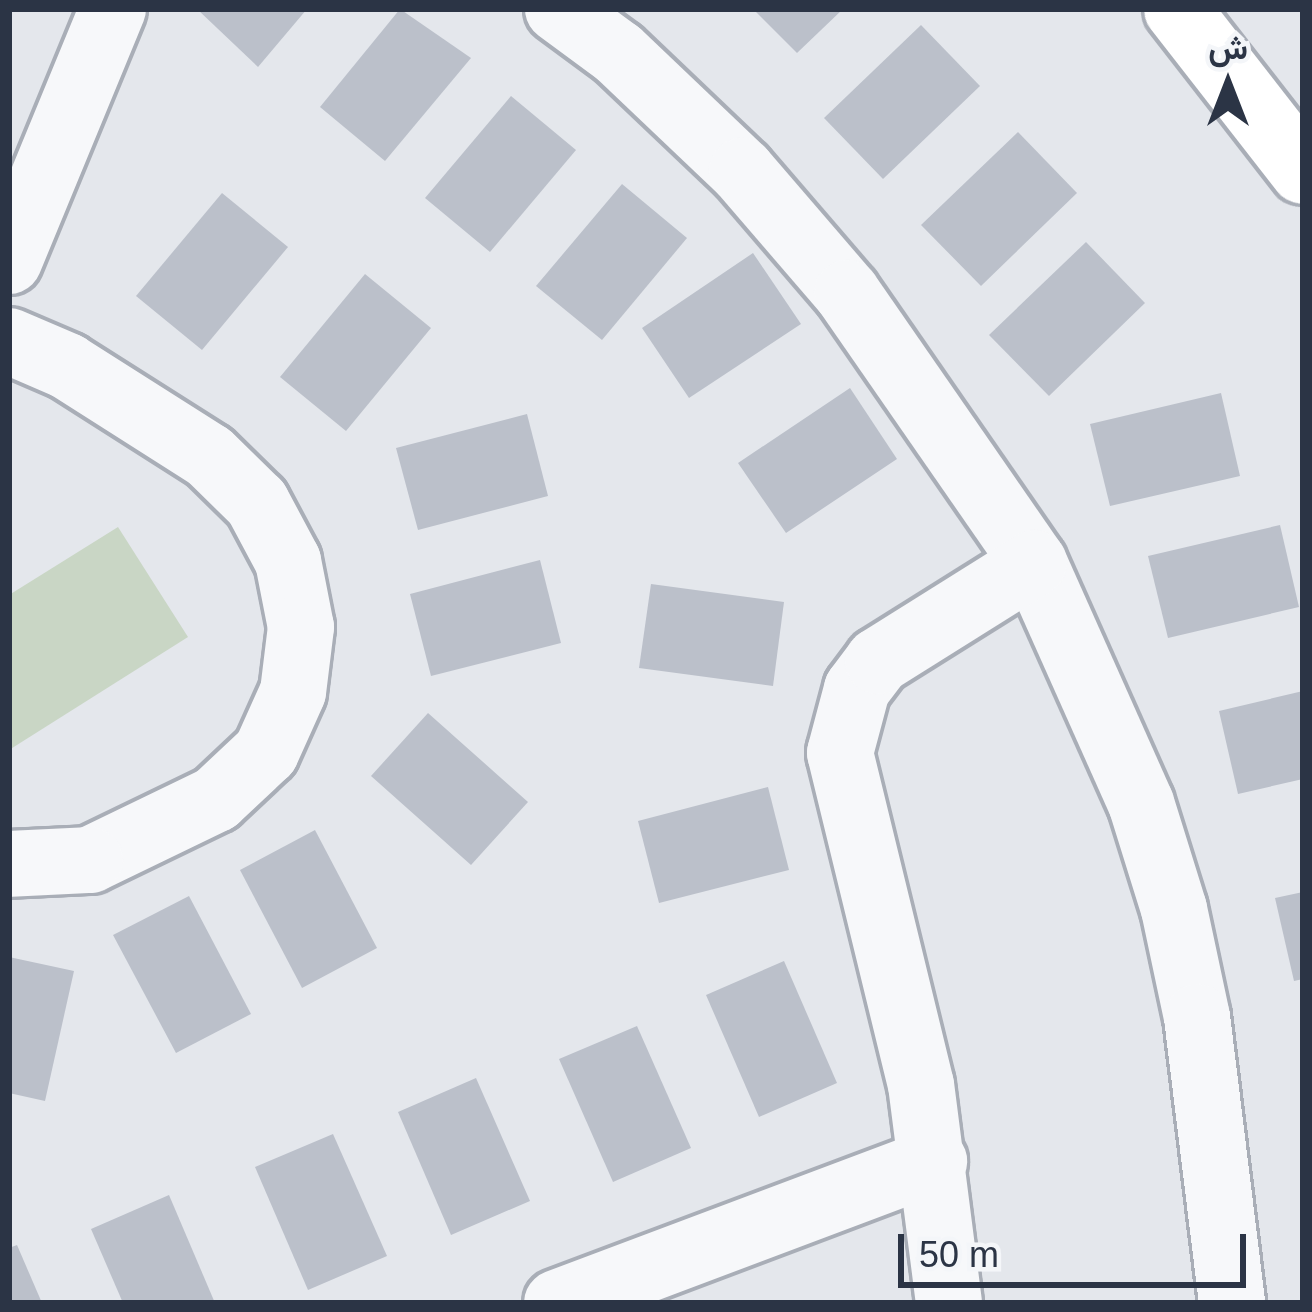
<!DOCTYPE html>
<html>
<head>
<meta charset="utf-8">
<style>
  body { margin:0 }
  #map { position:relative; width:1312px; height:1312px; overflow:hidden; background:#e4e7ec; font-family:Arial,Vazirmatn,sans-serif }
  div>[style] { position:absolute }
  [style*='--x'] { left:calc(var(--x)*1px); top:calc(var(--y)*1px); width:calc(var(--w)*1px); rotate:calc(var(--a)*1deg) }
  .green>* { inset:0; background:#c9d6c5 }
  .building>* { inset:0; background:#bbc0ca }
  .roads { filter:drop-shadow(3px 0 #a9aeb7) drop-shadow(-3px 0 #a9aeb7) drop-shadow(0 3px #a9aeb7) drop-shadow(0 -3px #a9aeb7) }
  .minor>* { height:66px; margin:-33px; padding:0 33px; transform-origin:33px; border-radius:33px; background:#f7f8fa }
  .major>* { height:66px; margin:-33px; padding:0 33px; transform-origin:33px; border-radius:33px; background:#fff }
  span { translate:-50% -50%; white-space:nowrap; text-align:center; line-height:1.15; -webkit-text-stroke:12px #f4f6f9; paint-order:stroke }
  .frame { position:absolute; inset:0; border:12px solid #2b3445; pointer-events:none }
  .north { position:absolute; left:1168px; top:24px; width:120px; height:120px; -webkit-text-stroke:9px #f4f6f9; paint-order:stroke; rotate:0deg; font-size:33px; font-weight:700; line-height:48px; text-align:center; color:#2b3445 }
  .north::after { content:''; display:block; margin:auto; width:42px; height:54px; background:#2b3445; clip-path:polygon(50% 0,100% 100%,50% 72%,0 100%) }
  .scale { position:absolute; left:898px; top:1234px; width:348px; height:54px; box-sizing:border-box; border:6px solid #2b3445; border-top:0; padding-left:15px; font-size:36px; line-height:42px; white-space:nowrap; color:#2b3445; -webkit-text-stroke:9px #f4f6f9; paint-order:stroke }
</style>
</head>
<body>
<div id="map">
  <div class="green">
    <i style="clip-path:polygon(118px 527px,188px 637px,9px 750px,9px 595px)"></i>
  </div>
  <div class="building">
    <i style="clip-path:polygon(197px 9px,307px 9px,258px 67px)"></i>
    <i style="clip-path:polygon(400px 9px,471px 58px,385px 161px,320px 107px)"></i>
    <i style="clip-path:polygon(753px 9px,843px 9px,797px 53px)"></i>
    <i style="clip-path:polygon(921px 25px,980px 86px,883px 179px,824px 118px)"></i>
    <i style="clip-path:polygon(511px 96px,576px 150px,490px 252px,425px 198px)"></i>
    <i style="clip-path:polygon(1018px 132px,1077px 193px,981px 286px,921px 225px)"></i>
    <i style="clip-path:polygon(622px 184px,687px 238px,602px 340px,536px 286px)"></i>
    <i style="clip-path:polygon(222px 193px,288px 247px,202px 350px,136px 296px)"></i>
    <i style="clip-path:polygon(1086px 242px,1145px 303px,1049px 396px,989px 335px)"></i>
    <i style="clip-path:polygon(753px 253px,801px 324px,689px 398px,642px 328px)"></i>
    <i style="clip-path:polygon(365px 274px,431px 328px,346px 431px,280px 377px)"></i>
    <i style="clip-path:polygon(850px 388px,897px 459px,786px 533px,738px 463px)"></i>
    <i style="clip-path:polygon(1221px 393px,1240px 476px,1110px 506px,1090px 424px)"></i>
    <i style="clip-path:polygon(527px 414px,548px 496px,418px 530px,396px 448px)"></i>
    <i style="clip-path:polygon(1280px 525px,1299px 607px,1168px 638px,1148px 556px)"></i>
    <i style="clip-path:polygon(540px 560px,561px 643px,431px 676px,410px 594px)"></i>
    <i style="clip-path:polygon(651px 584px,784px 602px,773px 686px,639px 668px)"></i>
    <i style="clip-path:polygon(1303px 691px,1303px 779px,1238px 794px,1219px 711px)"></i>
    <i style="clip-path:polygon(428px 713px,528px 802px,471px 865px,371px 776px)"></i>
    <i style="clip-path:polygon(768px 787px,789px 870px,659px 903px,638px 821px)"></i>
    <i style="clip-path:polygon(315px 830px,377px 948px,302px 988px,240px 870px)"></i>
    <i style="clip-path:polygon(1303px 892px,1303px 979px,1294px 981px,1275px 898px)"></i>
    <i style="clip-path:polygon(189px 896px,251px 1014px,176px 1053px,113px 935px)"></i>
    <i style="clip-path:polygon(9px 957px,74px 971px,45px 1101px,9px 1093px)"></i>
    <i style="clip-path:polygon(784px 961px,837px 1083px,759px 1117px,706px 995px)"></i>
    <i style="clip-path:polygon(637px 1026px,691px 1148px,613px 1182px,559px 1059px)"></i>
    <i style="clip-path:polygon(476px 1078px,530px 1201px,451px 1235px,398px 1112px)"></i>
    <i style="clip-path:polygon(333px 1134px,387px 1256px,308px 1290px,255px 1167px)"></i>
    <i style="clip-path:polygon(169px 1195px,215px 1303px,123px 1303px,91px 1229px)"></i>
    <i style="clip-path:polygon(17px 1245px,42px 1303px,9px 1303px,9px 1248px)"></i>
  </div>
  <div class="roads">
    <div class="minor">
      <i style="--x:558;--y:9;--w:74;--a:36.3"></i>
      <i style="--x:618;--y:53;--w:171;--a:43.6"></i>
      <i style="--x:742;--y:171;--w:161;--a:49.3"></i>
      <i style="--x:847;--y:293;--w:328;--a:55.3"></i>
      <i style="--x:1034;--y:563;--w:263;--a:66"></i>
      <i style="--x:1141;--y:803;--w:111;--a:72.7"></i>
      <i style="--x:1174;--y:909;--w:110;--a:78"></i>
      <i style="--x:1197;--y:1017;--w:288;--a:83"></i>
      <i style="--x:9;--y:261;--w:273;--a:-67.6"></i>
      <i style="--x:9;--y:341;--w:63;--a:23.3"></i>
      <i style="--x:67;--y:366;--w:168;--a:32.4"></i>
      <i style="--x:209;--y:456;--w:67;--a:44.4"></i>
      <i style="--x:257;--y:503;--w:66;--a:61.9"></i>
      <i style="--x:288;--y:561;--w:67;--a:78.9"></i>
      <i style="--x:301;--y:627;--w:65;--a:97"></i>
      <i style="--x:293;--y:692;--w:66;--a:114.2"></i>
      <i style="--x:266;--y:752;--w:69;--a:136.8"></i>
      <i style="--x:216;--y:799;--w:140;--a:154.2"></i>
      <i style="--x:90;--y:860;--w:81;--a:177.2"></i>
      <i style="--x:557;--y:1303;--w:403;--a:-20.6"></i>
      <i style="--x:949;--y:1303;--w:220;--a:-97.3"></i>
      <i style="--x:921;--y:1085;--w:342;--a:-103.7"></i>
      <i style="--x:840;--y:753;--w:66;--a:-75.1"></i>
      <i style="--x:857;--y:689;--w:35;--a:-53"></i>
      <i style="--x:878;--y:661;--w:184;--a:-32.1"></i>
    </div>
    <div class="major">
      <i style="--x:1177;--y:9;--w:205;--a:52.1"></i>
    </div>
  </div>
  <div class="frame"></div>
  <div class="north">ش</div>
  <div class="scale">50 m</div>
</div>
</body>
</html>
